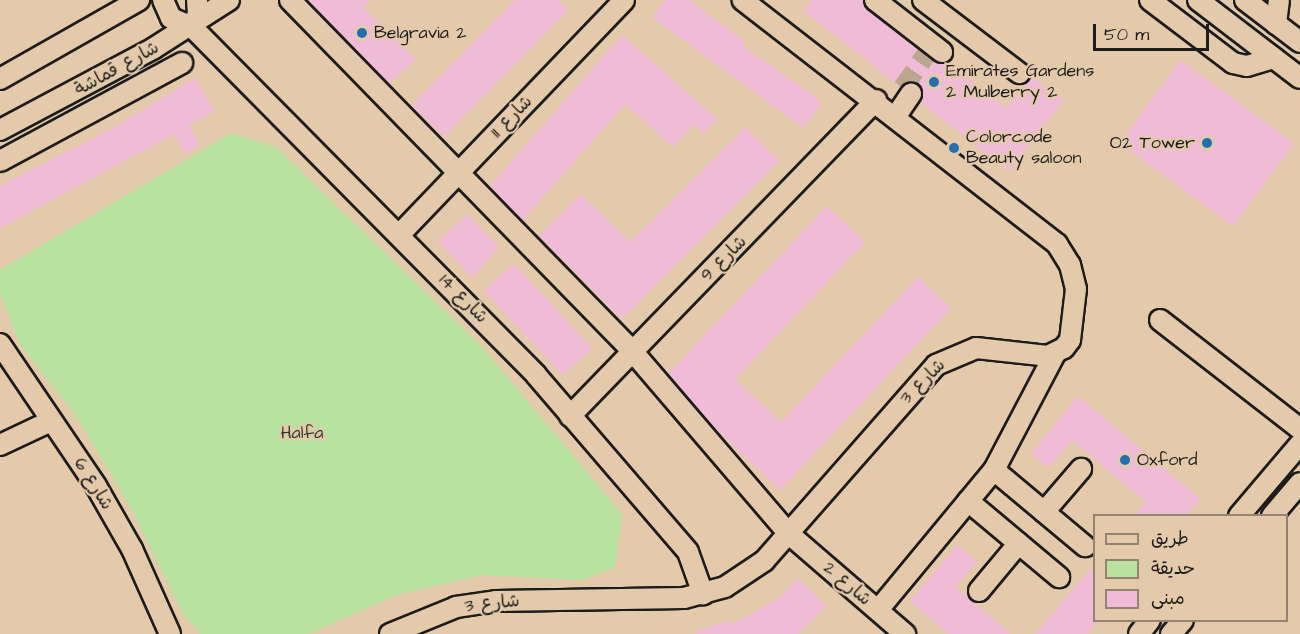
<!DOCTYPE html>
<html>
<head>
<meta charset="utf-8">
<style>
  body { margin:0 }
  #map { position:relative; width:1300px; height:634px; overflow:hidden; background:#e2caaa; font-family:"Architects Daughter","Playpen Sans Arabic",sans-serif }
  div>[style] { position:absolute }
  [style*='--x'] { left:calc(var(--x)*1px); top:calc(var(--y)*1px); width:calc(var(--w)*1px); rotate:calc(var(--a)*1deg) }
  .green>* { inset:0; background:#b7e2a0 }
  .building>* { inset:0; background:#f0bbd7 }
  .minor-tunnel>* { height:20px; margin-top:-10px; transform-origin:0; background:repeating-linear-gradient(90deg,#baa78e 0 20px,transparent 0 30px) }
  .roads { filter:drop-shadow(2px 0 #1c1c1c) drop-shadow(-2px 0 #1c1c1c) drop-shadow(0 2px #1c1c1c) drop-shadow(0 -2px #1c1c1c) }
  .minor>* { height:20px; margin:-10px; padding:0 10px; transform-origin:10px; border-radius:10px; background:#e2caaa }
  .dots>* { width:16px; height:16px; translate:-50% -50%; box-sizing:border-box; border:3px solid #e2caaa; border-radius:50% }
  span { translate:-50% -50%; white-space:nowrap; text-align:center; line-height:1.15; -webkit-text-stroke:4.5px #e2caaa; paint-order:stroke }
  .poi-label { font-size:18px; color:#1c1c1c }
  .left { translate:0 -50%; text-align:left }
  .right { translate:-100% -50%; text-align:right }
  .street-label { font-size:18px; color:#1c1c1c }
  .park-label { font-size:18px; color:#333a30 }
  .legend { position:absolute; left:1093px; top:514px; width:195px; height:108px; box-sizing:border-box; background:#e2caaa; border:2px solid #938471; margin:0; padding:8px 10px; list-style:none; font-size:18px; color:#1c1c1c }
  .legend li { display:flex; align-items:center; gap:12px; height:30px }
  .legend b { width:30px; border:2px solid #938471 }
  .scale { position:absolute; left:1093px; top:24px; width:116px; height:27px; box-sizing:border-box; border:3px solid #1c1c1c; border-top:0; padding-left:8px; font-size:18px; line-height:21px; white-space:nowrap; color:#1c1c1c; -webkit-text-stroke:4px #e2caaa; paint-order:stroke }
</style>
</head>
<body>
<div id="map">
  <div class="green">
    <i style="clip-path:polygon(231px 133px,276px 147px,483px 348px,622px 514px,615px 567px,582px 580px,480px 575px,396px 595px,308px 634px,201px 634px,183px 614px,130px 506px,76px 416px,19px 343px,0 293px,0 270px)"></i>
  </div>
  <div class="building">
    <i style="clip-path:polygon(311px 0,370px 0,363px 7px,416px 59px,389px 83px,309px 2px)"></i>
    <i style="clip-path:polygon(515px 0,558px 0,568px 10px,444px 137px,412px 105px)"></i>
    <i style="clip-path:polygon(665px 0,689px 0,746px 42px,743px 46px,822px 102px,803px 128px,652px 17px)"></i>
    <i style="clip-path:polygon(812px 0,863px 0,868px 9px,935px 61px,947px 63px,1006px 108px,1032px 76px,1063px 100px,1009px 171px,920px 102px,923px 94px,918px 84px,911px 82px,901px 87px,804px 11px)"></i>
    <i style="clip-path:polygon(622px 35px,717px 119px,704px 134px,694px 124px,673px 147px,625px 104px,522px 221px,489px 187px)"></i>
    <i style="clip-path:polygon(1180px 60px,1294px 143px,1233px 226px,1120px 143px)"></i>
    <i style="clip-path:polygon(195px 78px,214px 111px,189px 125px,200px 145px,185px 154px,174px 134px,0 228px,0 186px,113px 128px)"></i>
    <i style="clip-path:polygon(745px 127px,779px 161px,622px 319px,539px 236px,581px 194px,630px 242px)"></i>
    <i style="clip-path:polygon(827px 206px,865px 242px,735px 379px,781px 422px,918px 277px,951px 308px,780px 490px,712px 425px,668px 374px)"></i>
    <i style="clip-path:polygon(467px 214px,499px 247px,472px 278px,438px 241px)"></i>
    <i style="clip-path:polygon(513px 263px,592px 348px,563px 375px,484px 291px)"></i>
    <i style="clip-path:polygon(1078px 396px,1200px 499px,1186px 516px,1135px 516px,1146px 502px,1072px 440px,1048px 468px,1031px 453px)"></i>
    <i style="clip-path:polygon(957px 545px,977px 561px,955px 587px,1011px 634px,949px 634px,910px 601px)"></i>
    <i style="clip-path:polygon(1095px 564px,1095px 625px,1087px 634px,1035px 634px)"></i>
    <i style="clip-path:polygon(798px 578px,826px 606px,798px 634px,696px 634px,696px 631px,731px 620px,732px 624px,778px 599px)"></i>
  </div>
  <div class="minor-tunnel">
    <i style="--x:903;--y:88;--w:47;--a:-55.3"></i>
  </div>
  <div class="roads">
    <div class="minor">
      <i style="--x:163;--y:0;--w:20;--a:66"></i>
      <i style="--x:171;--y:18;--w:23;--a:23"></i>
      <i style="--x:290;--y:0;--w:491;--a:45.7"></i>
      <i style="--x:633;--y:352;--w:238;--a:49.4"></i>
      <i style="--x:788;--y:533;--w:155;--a:40.8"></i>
      <i style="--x:875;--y:0;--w:85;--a:37.8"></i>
      <i style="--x:923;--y:0;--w:121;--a:37.2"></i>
      <i style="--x:1150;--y:0;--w:104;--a:37.2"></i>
      <i style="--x:1233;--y:63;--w:14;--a:12"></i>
      <i style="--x:1247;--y:66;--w:28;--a:-17"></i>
      <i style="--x:1198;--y:0;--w:128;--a:37.4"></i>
      <i style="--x:1245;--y:0;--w:69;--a:37.4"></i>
      <i style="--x:1276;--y:24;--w:24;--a:-83"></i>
      <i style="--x:192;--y:27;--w:489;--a:45.3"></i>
      <i style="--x:536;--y:375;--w:233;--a:49.3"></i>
      <i style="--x:688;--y:552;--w:45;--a:70.3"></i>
      <i style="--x:192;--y:27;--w:14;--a:-65"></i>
      <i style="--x:198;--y:14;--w:14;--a:-94"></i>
      <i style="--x:0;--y:79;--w:160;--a:-29.6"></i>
      <i style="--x:896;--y:116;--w:27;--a:-56"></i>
      <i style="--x:0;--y:130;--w:174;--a:-28"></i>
      <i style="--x:154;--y:48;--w:89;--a:-32.6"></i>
      <i style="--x:0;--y:161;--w:207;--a:-28.3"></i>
      <i style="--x:399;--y:235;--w:325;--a:-46.2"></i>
      <i style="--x:1160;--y:320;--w:177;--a:37.9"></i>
      <i style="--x:0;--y:344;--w:171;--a:55.9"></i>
      <i style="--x:96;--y:486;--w:73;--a:60.3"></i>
      <i style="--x:132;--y:549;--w:93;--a:65.9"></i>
      <i style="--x:570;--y:416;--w:440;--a:-45.9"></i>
      <i style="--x:0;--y:445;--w:56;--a:-25.2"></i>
      <i style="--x:994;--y:470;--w:119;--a:39.9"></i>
      <i style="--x:968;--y:501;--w:119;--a:39.9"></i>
      <i style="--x:1044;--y:512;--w:57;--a:-49.3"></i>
      <i style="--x:1239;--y:516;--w:94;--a:-49.7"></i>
      <i style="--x:1272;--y:516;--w:43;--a:-49.7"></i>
      <i style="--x:979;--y:591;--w:62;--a:-50.2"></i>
      <i style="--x:878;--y:610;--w:182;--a:-50.4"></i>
      <i style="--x:994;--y:470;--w:131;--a:-62.3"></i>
      <i style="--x:390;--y:634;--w:71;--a:-22.2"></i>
      <i style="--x:456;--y:607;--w:40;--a:-8.5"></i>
      <i style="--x:496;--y:601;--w:188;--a:-0.9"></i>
      <i style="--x:684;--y:598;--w:42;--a:-15"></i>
      <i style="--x:725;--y:587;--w:47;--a:-33.7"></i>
      <i style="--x:764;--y:561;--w:261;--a:-48.7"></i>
      <i style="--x:936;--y:365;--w:43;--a:-23"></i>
      <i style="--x:976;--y:348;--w:72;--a:6.3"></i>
      <i style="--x:1048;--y:356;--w:18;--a:-27"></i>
      <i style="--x:1064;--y:348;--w:10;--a:-53"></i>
      <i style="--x:1070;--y:340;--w:51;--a:-83.3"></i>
      <i style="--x:1076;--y:289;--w:25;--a:-104"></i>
      <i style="--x:1070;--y:265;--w:25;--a:-122"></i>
      <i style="--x:1057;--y:244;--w:398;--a:-142.2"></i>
      <i style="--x:1139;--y:634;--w:18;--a:-52"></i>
      <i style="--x:1171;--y:634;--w:18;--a:-49"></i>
    </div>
  </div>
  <div class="dots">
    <i style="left:362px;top:33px;background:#1f6fb2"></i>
    <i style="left:934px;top:82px;background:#1f6fb2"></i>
    <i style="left:1207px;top:143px;background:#1f6fb2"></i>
    <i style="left:954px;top:148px;background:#1f6fb2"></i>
    <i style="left:1125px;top:460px;background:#1f6fb2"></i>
  </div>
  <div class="poi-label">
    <span class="left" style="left:374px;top:33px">Belgravia 2</span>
    <span class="left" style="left:946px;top:82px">Emirates Gardens<br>2 Mulberry 2</span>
    <span class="left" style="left:966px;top:148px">Colorcode<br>Beauty saloon</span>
    <span class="right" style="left:1195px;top:143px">O2 Tower</span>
    <span class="left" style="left:1137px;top:460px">Oxford</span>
  </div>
  <div class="street-label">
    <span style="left:117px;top:69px;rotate:-29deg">شارع قماشة</span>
    <span style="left:512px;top:117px;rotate:-46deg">شارع 11</span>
    <span style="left:724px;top:259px;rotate:-45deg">شارع 9</span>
    <span style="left:463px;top:299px;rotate:45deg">شارع 14</span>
    <span style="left:923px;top:382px;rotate:-45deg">شارع 3</span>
    <span style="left:93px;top:484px;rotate:58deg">شارع 6</span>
    <span style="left:847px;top:584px;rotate:41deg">شارع 2</span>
    <span style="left:492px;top:604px;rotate:-6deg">شارع 3</span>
  </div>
  <div class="park-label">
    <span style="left:302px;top:433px">Halfa</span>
  </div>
  <ul class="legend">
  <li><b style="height:8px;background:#e2caaa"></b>طريق</li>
  <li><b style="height:16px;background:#b7e2a0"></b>حديقة</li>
  <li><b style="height:16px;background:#f0bbd7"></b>مبنى</li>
  </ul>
  <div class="scale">50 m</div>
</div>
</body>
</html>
